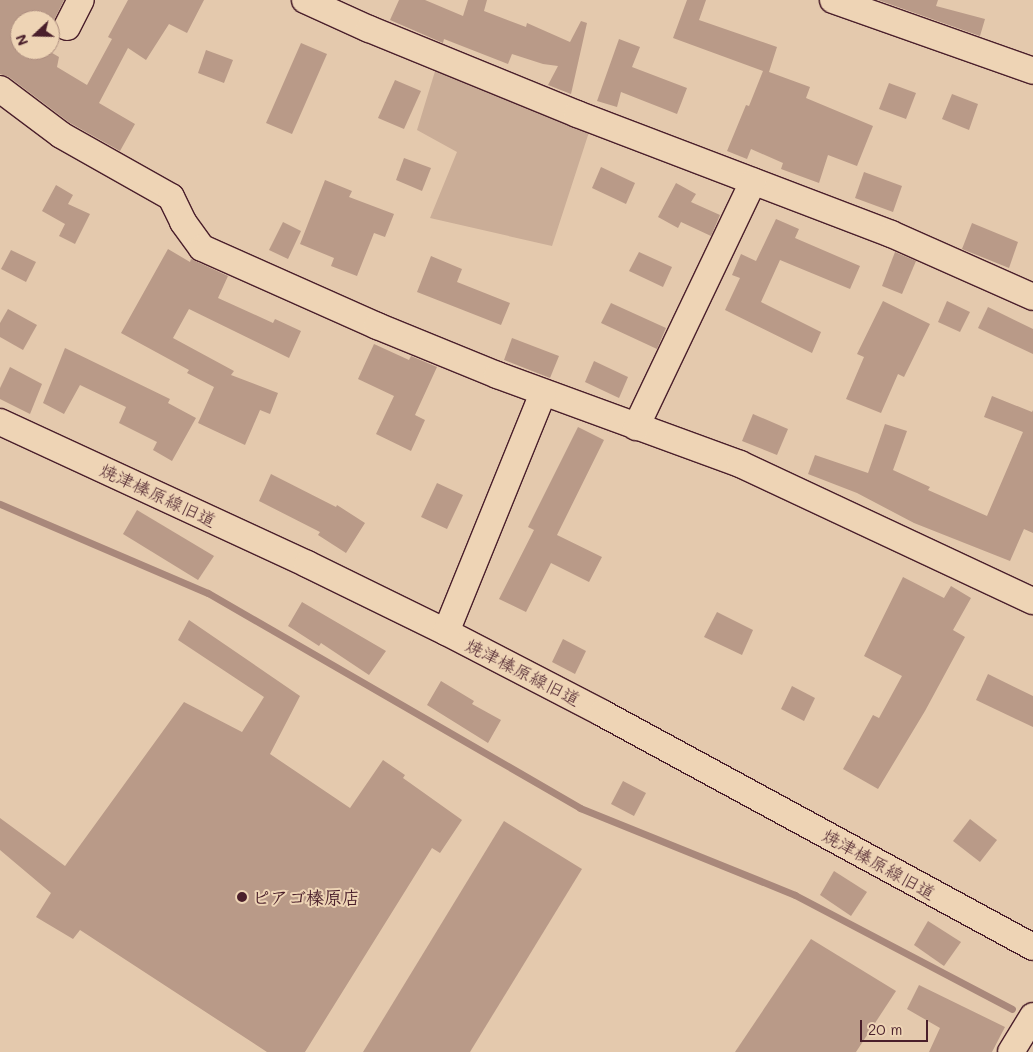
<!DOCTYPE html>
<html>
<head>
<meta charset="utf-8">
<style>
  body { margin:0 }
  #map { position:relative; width:1033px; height:1052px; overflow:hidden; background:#e4c9ad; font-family:Mali,"Klee One",sans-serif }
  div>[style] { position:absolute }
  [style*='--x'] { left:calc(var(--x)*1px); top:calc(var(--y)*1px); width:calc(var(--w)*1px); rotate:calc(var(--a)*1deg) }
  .green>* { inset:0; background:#caad97 }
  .stream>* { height:7px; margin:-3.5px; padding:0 3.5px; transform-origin:3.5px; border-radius:3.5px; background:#a9887b }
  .building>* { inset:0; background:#b99a88 }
  .roads { filter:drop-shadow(1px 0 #4a1f2b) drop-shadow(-1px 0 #4a1f2b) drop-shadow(0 1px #4a1f2b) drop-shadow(0 -1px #4a1f2b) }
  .minor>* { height:26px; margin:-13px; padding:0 13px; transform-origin:13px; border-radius:13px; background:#eed4b5 }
  .dots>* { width:14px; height:14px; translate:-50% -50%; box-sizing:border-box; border:2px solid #eed4b5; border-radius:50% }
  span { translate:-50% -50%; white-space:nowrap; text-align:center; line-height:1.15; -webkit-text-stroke:4px #eed4b5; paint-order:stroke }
  .street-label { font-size:18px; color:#4a1f2b }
  .poi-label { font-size:18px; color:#4a1f2b; font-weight:700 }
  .left { translate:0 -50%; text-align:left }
  .north { position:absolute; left:10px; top:10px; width:50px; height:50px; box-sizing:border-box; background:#eed4b5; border:1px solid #ac8c7e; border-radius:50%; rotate:249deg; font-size:14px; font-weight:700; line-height:20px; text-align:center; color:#4a1f2b }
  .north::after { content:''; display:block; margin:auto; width:18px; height:22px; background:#4a1f2b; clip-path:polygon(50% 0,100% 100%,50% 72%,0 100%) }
  .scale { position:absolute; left:860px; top:1020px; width:68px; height:22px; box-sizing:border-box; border:2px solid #4a1f2b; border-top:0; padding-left:6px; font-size:15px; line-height:18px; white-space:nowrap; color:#4a1f2b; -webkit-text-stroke:4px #eed4b5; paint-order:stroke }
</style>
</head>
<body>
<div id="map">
  <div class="green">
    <i style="clip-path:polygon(436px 68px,591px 126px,552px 246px,430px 218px,457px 152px,417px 130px)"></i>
  </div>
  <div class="stream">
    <i style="--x:0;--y:504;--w:226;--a:23.2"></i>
    <i style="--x:208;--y:593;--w:430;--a:30"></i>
    <i style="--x:580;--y:808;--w:232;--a:22"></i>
    <i style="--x:795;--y:895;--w:245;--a:27.7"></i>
  </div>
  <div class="building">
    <i style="clip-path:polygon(0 0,64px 0,54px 20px,50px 34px,50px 20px,20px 20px,20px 50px,47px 50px,59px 57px,57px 67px,87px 85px,112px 39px,108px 37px,128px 0,204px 0,187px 33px,169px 24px,146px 60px,128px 48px,99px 103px,135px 124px,120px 151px,70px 123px,9px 77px,0 74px)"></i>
    <i style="clip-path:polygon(399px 0,425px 0,463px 16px,468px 0,487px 0,484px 11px,526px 27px,527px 23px,570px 42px,581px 21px,587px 23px,571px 94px,548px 85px,558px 66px,543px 64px,512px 54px,508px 64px,444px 39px,443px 43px,390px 20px)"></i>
    <i style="clip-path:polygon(687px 0,706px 0,699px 20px,777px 47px,769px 72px,810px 87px,806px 98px,873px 126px,857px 166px,828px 155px,819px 183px,781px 169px,783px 163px,751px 149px,747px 159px,727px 151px,746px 105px,749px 106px,763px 71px,673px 38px)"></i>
    <i style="clip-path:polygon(878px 0,938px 0,936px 6px,985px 19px,980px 36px)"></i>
    <i style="clip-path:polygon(619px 39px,640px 47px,632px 67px,687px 88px,677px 114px,621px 92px,617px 107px,597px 101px)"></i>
    <i style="clip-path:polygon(301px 43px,327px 54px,292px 134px,266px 123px)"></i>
    <i style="clip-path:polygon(206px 50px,233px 60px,224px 83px,198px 73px)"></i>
    <i style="clip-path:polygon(395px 80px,421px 91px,404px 129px,378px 118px)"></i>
    <i style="clip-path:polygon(889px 83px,916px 93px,906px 119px,879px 109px)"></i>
    <i style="clip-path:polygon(952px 94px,978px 104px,969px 130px,942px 119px)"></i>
    <i style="clip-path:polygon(404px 158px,431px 168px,422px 191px,396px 180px)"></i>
    <i style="clip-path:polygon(601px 167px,635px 183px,626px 204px,592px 188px)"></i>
    <i style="clip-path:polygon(864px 172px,902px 186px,893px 212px,855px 198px)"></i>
    <i style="clip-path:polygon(325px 180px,352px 191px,349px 197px,394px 214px,385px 237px,374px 233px,357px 276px,331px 266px,334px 258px,300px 244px)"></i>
    <i style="clip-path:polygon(676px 183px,696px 194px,691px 202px,720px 215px,711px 236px,681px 222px,678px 228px,658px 217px)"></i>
    <i style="clip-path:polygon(56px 185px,73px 195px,68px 204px,90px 214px,75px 244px,59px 236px,65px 224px,42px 211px)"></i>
    <i style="clip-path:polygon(776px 219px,799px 229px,795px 238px,860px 266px,850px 289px,780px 260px,761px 302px,821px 332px,812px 353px,725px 310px,740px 278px,732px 275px,741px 254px,756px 261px)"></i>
    <i style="clip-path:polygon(283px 222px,301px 231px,288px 259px,269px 250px)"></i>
    <i style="clip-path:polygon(972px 223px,1018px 242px,1009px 268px,962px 249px)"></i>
    <i style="clip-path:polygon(168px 249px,190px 262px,191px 259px,228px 276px,218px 298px,273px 323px,275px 319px,301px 331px,289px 358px,189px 309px,173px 338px,234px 371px,231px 375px,278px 393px,270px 414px,260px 410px,245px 445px,198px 423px,214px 387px,187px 373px,189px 370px,121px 333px)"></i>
    <i style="clip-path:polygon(11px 250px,36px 262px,26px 282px,1px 269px)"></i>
    <i style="clip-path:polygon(639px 252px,672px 267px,663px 287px,629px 271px)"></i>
    <i style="clip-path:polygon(895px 252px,916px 261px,902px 294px,882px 286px)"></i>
    <i style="clip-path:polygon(431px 256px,462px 269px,457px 282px,510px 303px,501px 325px,417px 292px)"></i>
    <i style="clip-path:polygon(883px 301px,930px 324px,904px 377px,898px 374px,881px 413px,846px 399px,864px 357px,857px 354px)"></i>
    <i style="clip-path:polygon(947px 301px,970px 312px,960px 332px,938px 322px)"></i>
    <i style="clip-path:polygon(611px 303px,666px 328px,657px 349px,601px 323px)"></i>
    <i style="clip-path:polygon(988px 307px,1033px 329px,1033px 354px,978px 328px)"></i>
    <i style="clip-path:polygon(8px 309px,37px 325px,23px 350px,0 337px,0 323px)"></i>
    <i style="clip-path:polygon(512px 338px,559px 356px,550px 378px,504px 360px)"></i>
    <i style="clip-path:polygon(374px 344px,409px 360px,411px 356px,437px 367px,415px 415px,425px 420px,411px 451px,376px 434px,394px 396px,358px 379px)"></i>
    <i style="clip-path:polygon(65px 348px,170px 399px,168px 403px,196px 418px,172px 461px,153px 450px,157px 442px,119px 423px,126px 407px,80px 385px,64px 414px,43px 403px)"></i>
    <i style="clip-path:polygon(594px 361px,628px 377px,619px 398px,585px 382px)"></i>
    <i style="clip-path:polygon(10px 367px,42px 384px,30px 414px,0 399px,0 388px)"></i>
    <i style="clip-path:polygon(992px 396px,1032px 412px,1033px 410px,1033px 533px,1024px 529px,1010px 561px,914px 523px,857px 493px,808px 474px,815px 455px,868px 473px,885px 424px,907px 431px,893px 470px,930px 487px,928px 490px,987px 516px,1023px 432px,984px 417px)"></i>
    <i style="clip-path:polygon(753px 414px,788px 429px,777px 455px,742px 441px)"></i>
    <i style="clip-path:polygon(578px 427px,604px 440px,557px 535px,602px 557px,589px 582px,551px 563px,526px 612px,499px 599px,534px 530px,528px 527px)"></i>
    <i style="clip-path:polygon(271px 474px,336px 507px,337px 505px,365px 523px,346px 553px,318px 535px,320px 532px,259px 501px)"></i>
    <i style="clip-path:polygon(437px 483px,463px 495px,447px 529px,421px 517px)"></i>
    <i style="clip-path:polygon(137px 510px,214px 556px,198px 580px,123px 534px)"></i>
    <i style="clip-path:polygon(903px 577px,944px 598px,951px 586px,971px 598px,953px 630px,965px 637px,925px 711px,878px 789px,843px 769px,873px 715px,879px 718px,902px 676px,864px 656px)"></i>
    <i style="clip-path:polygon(302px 602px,386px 651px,369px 675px,321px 643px,319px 646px,288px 626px)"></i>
    <i style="clip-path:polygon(717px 612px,753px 630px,742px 655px,704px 637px)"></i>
    <i style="clip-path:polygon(189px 620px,300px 696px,270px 754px,350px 808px,383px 760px,405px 775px,403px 778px,462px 820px,440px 853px,432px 848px,305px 1052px,267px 1052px,80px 930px,73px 939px,36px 917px,51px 893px,0 850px,0 818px,65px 866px,184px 702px,242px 732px,264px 697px,178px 640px)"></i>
    <i style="clip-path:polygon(563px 639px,586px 651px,575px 674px,552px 662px)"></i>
    <i style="clip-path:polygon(988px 674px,1033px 696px,1033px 727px,976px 700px)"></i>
    <i style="clip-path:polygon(441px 681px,474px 701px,472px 704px,501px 720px,488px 743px,427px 705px)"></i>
    <i style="clip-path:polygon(792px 686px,815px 698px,804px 721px,781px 709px)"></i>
    <i style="clip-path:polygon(623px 781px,646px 793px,634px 816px,611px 804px)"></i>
    <i style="clip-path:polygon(970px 819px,997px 840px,980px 862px,953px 841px)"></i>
    <i style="clip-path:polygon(504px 821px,582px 869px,470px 1052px,363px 1052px)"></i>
    <i style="clip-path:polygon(834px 871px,867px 892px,851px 916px,820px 895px)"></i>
    <i style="clip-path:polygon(928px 921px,961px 942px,944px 966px,914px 945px)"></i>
    <i style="clip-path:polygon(811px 939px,896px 991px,856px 1052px,735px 1052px)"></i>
    <i style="clip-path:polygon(919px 985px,1005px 1027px,992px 1052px,929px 1052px,940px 1028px,907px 1009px)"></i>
  </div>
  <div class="roads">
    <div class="minor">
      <i style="--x:305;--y:0;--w:70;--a:24.4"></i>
      <i style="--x:369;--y:29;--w:225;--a:22.2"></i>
      <i style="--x:577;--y:114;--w:336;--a:20.9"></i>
      <i style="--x:891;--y:234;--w:155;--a:23.9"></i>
      <i style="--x:833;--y:0;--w:212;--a:19.5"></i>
      <i style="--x:67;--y:27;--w:30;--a:-63"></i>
      <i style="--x:0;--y:89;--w:76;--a:37"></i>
      <i style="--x:61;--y:135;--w:126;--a:29.4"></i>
      <i style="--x:171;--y:197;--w:28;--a:64"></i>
      <i style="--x:183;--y:222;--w:32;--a:54"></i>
      <i style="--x:202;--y:248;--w:192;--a:24"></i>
      <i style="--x:377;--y:326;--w:130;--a:22.2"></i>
      <i style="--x:497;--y:375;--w:259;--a:20.1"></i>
      <i style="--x:740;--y:464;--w:323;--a:25.1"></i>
      <i style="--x:0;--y:422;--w:338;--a:24.8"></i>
      <i style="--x:307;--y:564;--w:155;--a:26.1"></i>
      <i style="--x:446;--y:632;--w:176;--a:27.4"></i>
      <i style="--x:602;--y:713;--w:490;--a:28.5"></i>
      <i style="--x:636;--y:427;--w:272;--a:-64.5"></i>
      <i style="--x:446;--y:632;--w:258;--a:-67.9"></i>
      <i style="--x:1011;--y:1052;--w:42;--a:-58.6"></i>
    </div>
  </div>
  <div class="dots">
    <i style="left:242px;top:897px;background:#4a1f2b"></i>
  </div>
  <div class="street-label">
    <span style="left:158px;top:495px;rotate:25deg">焼津榛原線旧道</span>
    <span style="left:523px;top:672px;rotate:27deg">焼津榛原線旧道</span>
    <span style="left:879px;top:864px;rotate:29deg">焼津榛原線旧道</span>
  </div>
  <div class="poi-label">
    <span class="left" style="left:252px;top:897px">ピアゴ榛原店</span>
  </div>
  <div class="north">N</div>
  <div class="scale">20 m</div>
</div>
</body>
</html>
